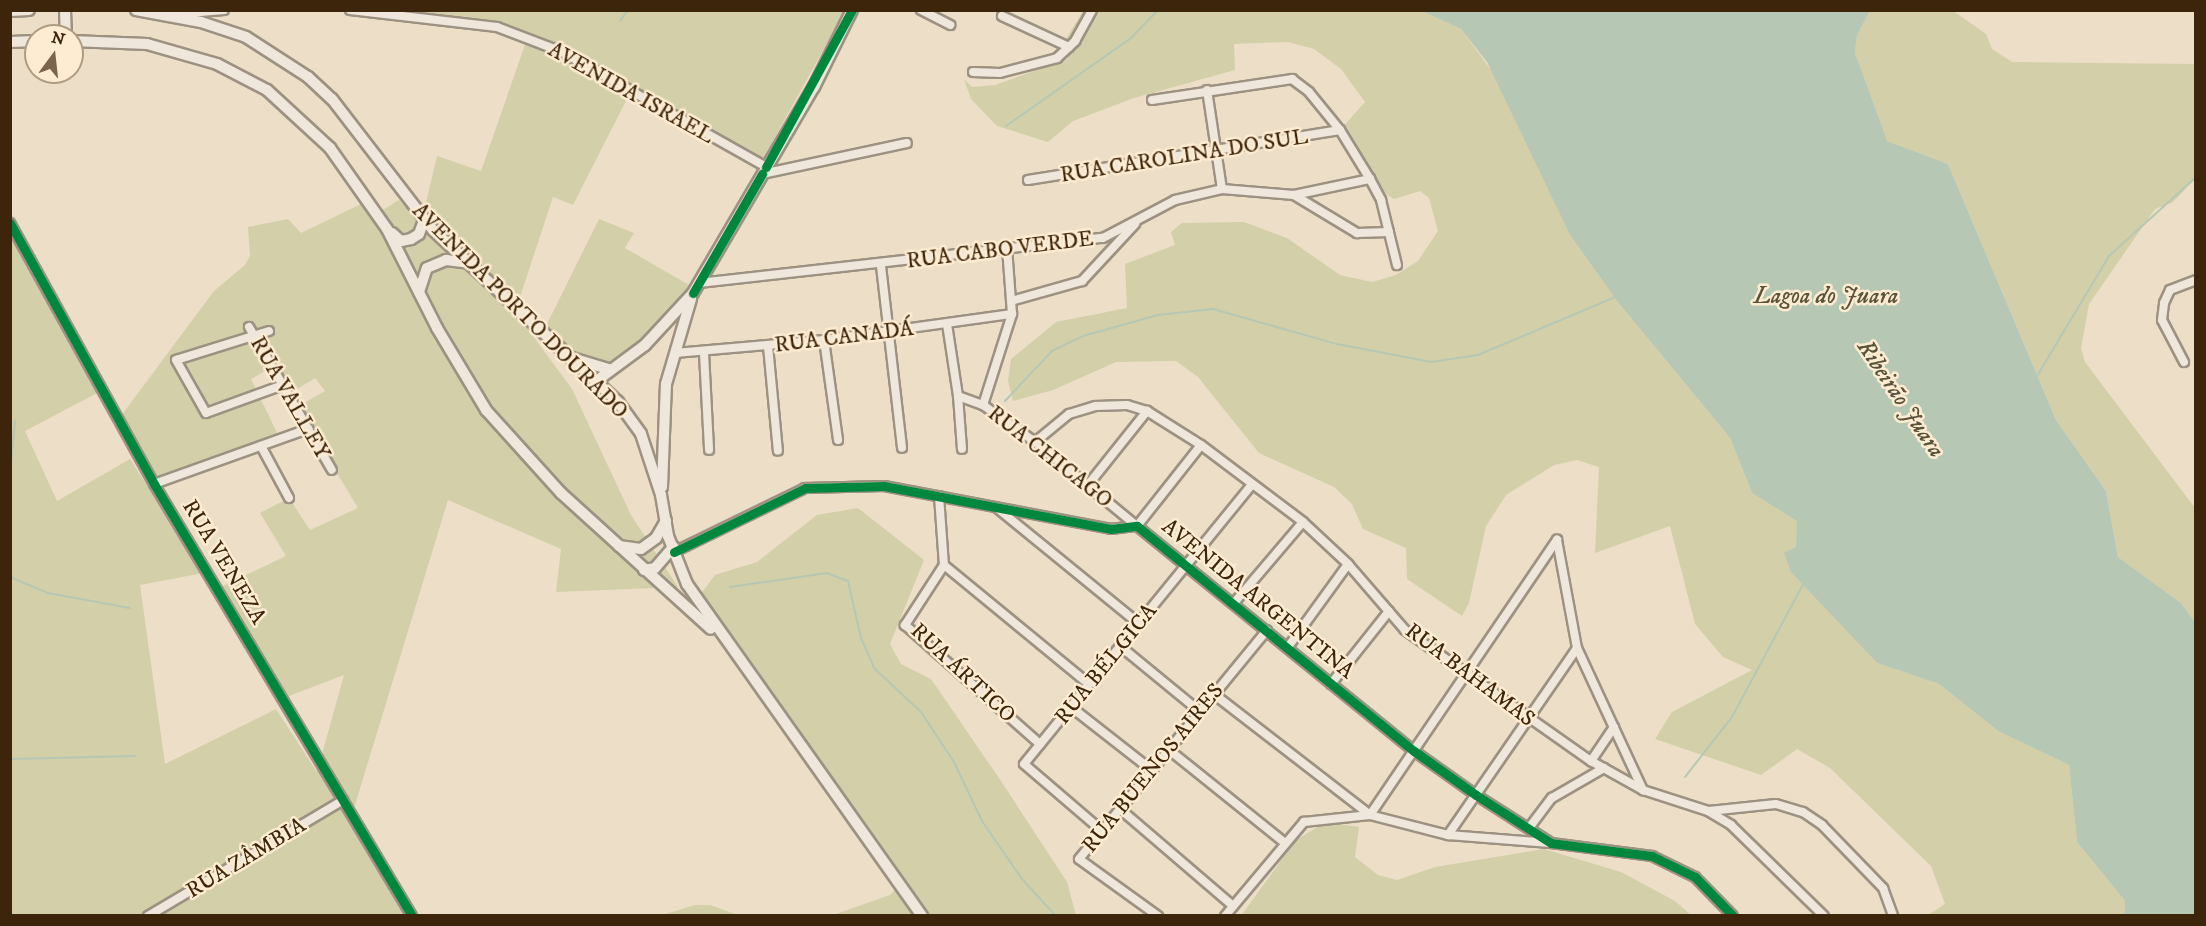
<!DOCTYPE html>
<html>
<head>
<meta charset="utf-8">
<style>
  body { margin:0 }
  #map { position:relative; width:2206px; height:926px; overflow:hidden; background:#eddec7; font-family:"IM FELL DW Pica",serif }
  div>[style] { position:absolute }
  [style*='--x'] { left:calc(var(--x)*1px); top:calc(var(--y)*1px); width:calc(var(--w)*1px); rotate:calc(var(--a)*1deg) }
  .green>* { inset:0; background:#d3cfa9 }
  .water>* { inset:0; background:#b6c8b4 }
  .stream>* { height:2px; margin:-1px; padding:0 1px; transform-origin:1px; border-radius:1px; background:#b6c8b4 }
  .roads { filter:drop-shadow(2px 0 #9d9282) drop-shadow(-2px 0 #9d9282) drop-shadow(0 2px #9d9282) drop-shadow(0 -2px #9d9282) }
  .street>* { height:8px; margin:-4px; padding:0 4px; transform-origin:4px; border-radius:4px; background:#efe7db }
  .secondary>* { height:10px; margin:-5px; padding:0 5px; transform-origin:5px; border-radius:5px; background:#efe7db }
  .cycleway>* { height:9px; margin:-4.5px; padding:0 4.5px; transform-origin:4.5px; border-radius:4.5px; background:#00873e }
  span { translate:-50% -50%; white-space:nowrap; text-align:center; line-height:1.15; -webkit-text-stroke:5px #fdecd1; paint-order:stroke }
  .street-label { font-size:22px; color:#3d250c }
  .water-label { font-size:24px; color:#5a533c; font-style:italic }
  .frame { position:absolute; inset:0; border:12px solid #3d250c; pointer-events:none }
  .north { position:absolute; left:24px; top:24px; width:60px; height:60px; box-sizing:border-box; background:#fdecd1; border:2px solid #b09c82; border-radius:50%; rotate:15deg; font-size:16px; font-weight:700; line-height:24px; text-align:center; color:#3d250c }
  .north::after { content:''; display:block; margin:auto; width:21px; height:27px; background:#7b664d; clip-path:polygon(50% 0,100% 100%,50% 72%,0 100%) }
</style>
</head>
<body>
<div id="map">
  <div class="green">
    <i style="clip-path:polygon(1952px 10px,1986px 34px,1992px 49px,2012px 62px,2195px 64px,2195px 179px,2173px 202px,2155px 209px,2089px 304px,2081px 348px,2085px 362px,2195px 508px,2195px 622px,2181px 603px,2118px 557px,2106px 491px,2056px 420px,1948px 164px,1887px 141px,1876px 119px,1855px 53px,1857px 35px,1870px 11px)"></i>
    <i style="clip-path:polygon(349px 11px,845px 11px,761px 162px,634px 85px,573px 205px,553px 197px,519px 300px,424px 211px,437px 156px,481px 171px,529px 33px,498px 21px)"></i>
    <i style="clip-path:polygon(1083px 11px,1422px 11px,1461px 29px,1497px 78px,1570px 235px,1617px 301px,1730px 438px,1752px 493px,1798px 521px,1796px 547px,1838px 621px,1877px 663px,1939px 684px,1998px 731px,2069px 765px,2077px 842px,2125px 901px,2124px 915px,1928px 915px,1945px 904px,1931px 866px,1830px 768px,1797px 749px,1761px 775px,1655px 739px,1672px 712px,1752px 670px,1723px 657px,1695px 624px,1670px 526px,1595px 553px,1599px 467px,1577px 460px,1554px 465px,1506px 495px,1486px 526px,1469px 603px,1462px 616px,1407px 579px,1406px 548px,1363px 529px,1352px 504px,1334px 487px,1259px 453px,1198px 377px,1176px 361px,1116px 362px,1053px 390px,1013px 401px,1008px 381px,1011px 359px,1056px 322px,1127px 308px,1125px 264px,1175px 245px,1171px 232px,1182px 223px,1244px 222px,1287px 238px,1340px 275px,1372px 282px,1396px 275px,1418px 261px,1438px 231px,1429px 198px,1420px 191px,1394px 199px,1383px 192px,1340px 130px,1365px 102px,1341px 69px,1314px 49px,1288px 42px,1234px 44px,1235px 70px,1134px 98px,1073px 121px,1048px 142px,997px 126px,971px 99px,964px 79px,972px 87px,995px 85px,1068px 59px,1066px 39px)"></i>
    <i style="clip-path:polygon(399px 200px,519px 317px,572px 389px,631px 515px,678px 587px,556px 592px,561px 549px,448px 500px,351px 818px,410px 915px,11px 915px,10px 232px,101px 391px,25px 431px,57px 501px,130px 459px,203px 573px,140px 585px,165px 764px,276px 709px,317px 772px,344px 675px,281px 699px,219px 588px,286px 556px,260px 513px,289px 498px,310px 530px,358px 508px,297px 407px,325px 391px,315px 378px,291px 393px,272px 367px,251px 379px,278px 435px,154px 478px,118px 420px,214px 291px,245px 265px,250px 256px,248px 227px,288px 219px,301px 233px,361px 204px,370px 218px)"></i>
    <i style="clip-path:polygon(599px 219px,634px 233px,625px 248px,689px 285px,684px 298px,659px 324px,634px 348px,606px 364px,583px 359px,546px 326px)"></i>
    <i style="clip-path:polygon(858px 508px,924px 560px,890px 644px,901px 664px,931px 679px,1001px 781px,1067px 882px,1076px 915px,929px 915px,700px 595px,715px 575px,757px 562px,817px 515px)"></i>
    <i style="clip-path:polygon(1325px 822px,1359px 827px,1355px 857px,1378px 875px,1397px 880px,1435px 867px,1544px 849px,1621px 872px,1675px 901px,1691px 915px,1241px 916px,1295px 841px)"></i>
    <i style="clip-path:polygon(895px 890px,914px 915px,833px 915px,890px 895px)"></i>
    <i style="clip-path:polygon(695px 905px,710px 905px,738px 915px,662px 915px)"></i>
  </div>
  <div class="water">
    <i style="clip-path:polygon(1422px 11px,1870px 11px,1857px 35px,1855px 53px,1887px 141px,1948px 164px,2056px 420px,2106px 491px,2118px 557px,2181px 603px,2195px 622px,2195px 915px,2124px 915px,2125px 901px,2077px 842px,2069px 765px,1998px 731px,1939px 684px,1877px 663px,1791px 572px,1784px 553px,1796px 547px,1797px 521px,1752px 493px,1730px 438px,1617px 301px,1570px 235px,1487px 62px,1461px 29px)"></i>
  </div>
  <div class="stream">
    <i style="--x:620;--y:21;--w:14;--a:-54"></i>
    <i style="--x:1006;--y:126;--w:151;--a:-35.1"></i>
    <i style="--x:1130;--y:39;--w:40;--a:-46"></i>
    <i style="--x:2037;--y:376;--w:140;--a:-59"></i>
    <i style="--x:2109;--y:256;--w:118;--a:-42.2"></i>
    <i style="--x:1005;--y:401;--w:69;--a:-46.8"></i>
    <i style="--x:1052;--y:351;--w:34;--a:-26"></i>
    <i style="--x:1083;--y:336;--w:78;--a:-15.6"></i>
    <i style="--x:1158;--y:315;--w:55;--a:-6.2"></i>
    <i style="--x:1213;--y:309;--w:129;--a:15.8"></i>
    <i style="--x:1337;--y:344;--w:96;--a:10.8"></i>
    <i style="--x:1431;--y:362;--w:48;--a:-8.5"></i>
    <i style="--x:1478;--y:355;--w:149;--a:-22.9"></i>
    <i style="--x:10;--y:475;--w:55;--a:-84.8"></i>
    <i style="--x:10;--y:577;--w:41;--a:22.8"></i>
    <i style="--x:48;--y:593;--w:83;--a:10.4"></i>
    <i style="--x:730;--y:587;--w:98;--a:-8.2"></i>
    <i style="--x:827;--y:573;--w:22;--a:21"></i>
    <i style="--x:848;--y:581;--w:58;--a:77.2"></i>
    <i style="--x:861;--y:638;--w:34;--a:66"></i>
    <i style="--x:875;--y:669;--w:63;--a:43.1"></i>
    <i style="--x:921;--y:712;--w:60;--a:56.6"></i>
    <i style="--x:954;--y:762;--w:65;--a:64.6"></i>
    <i style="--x:982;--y:821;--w:70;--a:55.4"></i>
    <i style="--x:1022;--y:879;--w:50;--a:47.4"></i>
    <i style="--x:10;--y:759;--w:125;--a:-1.4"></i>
    <i style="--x:1685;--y:777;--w:76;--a:-51.9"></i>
    <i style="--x:1732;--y:717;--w:152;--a:-61.8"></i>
  </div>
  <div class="roads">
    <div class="street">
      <i style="--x:350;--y:10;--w:148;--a:6.6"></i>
      <i style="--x:497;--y:27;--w:70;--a:21"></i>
      <i style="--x:562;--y:52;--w:234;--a:29.4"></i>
      <i style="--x:921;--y:10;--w:33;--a:27"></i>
      <i style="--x:176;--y:14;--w:48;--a:-4.8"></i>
      <i style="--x:1002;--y:16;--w:74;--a:24.8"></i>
      <i style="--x:973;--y:72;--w:27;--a:2"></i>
      <i style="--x:1000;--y:73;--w:59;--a:-14.7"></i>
      <i style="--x:1057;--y:58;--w:25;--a:-43"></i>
      <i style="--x:1075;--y:41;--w:35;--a:-61"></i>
      <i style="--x:1207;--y:90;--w:100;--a:81.4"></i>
      <i style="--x:1152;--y:100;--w:142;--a:-8.5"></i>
      <i style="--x:1292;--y:79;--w:21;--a:37"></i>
      <i style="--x:1309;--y:92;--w:49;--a:50.8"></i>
      <i style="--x:1340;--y:130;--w:57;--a:58.5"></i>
      <i style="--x:1370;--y:179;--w:24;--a:62"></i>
      <i style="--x:1381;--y:200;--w:67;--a:76.2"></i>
      <i style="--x:762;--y:174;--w:148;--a:-12.1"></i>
      <i style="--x:1028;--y:180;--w:316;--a:-9.1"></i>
      <i style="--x:1294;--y:195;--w:78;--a:-11.9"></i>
      <i style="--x:10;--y:223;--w:298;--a:61.1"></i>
      <i style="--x:154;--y:484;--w:503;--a:59.15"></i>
      <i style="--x:881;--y:266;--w:183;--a:83.4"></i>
      <i style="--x:699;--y:283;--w:406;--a:-6.4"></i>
      <i style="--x:1103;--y:238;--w:81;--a:-27.8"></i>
      <i style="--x:1175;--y:200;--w:48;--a:-13.2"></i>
      <i style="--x:1222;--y:189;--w:72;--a:4.8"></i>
      <i style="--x:1294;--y:195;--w:74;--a:31.1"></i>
      <i style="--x:1357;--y:233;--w:32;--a:-2"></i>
      <i style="--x:1011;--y:301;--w:74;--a:-15.7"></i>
      <i style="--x:1082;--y:281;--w:78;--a:-47.1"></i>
      <i style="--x:947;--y:324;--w:73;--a:81.3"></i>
      <i style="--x:958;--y:396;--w:27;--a:20"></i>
      <i style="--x:983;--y:405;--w:64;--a:35.4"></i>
      <i style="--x:1035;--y:442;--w:132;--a:39.5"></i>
      <i style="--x:1137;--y:526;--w:103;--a:-51.7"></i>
      <i style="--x:249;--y:327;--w:165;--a:59.9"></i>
      <i style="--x:269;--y:331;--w:97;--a:162.7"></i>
      <i style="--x:176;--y:360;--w:61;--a:60.5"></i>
      <i style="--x:206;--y:413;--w:82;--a:-20"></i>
      <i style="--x:824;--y:340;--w:101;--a:82"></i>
      <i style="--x:768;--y:346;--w:105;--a:84.6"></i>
      <i style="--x:675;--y:353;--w:150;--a:-5"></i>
      <i style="--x:824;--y:340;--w:190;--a:-7.9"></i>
      <i style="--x:704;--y:353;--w:97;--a:87"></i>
      <i style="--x:2184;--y:362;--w:47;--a:-117.6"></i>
      <i style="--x:2162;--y:320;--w:17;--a:-83"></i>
      <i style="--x:2164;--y:303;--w:14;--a:-65"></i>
      <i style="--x:2170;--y:290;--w:28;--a:-21"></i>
      <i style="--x:958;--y:396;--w:53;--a:85.7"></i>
      <i style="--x:983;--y:405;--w:96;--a:-72.3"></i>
      <i style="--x:1012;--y:314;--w:66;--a:-94.3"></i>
      <i style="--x:1035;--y:442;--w:44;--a:-39.5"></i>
      <i style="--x:1069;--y:414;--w:28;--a:-17"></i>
      <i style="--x:1096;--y:406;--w:31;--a:-2"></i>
      <i style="--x:1127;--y:405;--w:21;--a:17"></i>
      <i style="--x:1147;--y:411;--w:64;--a:32.2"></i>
      <i style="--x:1201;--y:445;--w:128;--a:37"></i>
      <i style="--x:1303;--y:522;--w:62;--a:43"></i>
      <i style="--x:1348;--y:564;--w:87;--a:49.2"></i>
      <i style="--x:1405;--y:630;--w:228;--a:35.2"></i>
      <i style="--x:1591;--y:761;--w:60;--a:29.1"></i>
      <i style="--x:1643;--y:790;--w:68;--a:17.9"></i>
      <i style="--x:1708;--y:811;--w:27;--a:31"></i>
      <i style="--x:1731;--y:825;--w:130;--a:44.4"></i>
      <i style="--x:261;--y:446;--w:59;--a:61.7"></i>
      <i style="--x:154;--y:484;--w:164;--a:-19.7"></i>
      <i style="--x:1088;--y:485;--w:95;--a:-51.4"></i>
      <i style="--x:939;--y:496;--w:69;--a:85.9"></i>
      <i style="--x:944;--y:565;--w:72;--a:123"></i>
      <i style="--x:905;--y:625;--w:180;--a:41.4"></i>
      <i style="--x:997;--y:508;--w:183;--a:39.2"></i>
      <i style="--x:674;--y:552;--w:146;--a:-26"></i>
      <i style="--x:805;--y:488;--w:79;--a:-1.5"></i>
      <i style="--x:884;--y:486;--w:231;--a:10.7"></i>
      <i style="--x:1111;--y:529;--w:26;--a:-7"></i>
      <i style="--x:1137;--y:526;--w:357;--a:39.1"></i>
      <i style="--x:1414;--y:751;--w:76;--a:35.4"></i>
      <i style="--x:1476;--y:795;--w:89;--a:32.6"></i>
      <i style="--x:1551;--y:843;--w:102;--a:7.3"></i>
      <i style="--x:1652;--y:856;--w:48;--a:26"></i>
      <i style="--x:1695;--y:877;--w:54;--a:45.7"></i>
      <i style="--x:944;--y:565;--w:188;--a:39.4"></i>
      <i style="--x:1234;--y:603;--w:106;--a:-49.6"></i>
      <i style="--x:1120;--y:646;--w:102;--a:39.4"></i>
      <i style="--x:1288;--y:647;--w:102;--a:-54.1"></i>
      <i style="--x:1331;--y:684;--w:93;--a:-51.5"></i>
      <i style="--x:1215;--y:695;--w:196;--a:37.7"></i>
      <i style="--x:1370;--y:815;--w:81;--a:14.4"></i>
      <i style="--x:1448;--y:835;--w:102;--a:4.5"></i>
      <i style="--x:1071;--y:707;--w:100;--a:38.1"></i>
      <i style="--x:1168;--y:749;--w:150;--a:38.8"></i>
      <i style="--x:1591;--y:761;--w:41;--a:-55.9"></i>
      <i style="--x:1120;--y:809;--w:149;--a:40.6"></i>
      <i style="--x:1709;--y:811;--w:67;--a:-6"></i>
      <i style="--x:1776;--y:804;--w:28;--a:17"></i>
      <i style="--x:1803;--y:812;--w:23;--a:34"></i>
      <i style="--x:1822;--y:825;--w:88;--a:45.9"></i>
      <i style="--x:1883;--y:888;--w:30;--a:70"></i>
      <i style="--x:1370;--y:815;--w:333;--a:-55.8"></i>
      <i style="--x:1557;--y:540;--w:110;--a:79.5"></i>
      <i style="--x:1577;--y:648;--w:157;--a:65.1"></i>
      <i style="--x:1529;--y:828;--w:38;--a:-53"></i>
      <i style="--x:1552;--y:798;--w:60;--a:-30"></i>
      <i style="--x:1101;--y:830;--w:101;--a:-139.4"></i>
      <i style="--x:1024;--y:764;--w:361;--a:-50.8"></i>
      <i style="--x:1448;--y:835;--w:227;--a:-55.4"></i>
      <i style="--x:148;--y:916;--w:227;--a:-30.7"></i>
      <i style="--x:1158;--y:916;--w:97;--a:-144.2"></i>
      <i style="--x:1079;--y:859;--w:296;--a:-50.6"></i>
      <i style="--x:1225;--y:916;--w:123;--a:-50"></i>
      <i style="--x:1304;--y:822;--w:66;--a:-6.1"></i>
    </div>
    <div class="secondary">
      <i style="--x:65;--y:10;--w:26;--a:88"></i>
      <i style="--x:136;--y:10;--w:66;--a:10.5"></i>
      <i style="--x:201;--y:22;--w:47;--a:18.4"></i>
      <i style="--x:246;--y:37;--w:74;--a:32.8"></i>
      <i style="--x:308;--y:77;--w:33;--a:43"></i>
      <i style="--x:332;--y:99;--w:165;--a:52.4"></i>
      <i style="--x:433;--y:230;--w:253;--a:42.9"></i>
      <i style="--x:618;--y:402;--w:39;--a:54"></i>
      <i style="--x:641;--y:434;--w:64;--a:71.8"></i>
      <i style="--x:661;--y:495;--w:42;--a:80.3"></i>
      <i style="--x:668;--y:536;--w:52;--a:68.4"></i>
      <i style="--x:687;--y:584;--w:407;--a:54.7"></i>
      <i style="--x:10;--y:11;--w:19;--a:-3"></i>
      <i style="--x:72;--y:41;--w:75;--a:2.3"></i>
      <i style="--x:147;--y:44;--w:73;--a:15.9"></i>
      <i style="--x:217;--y:64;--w:56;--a:27.5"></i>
      <i style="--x:267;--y:90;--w:86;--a:42.6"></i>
      <i style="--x:330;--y:148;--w:99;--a:54.9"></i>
      <i style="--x:387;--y:229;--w:111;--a:63.2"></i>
      <i style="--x:437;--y:328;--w:96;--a:59.1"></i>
      <i style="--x:486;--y:410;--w:112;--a:47.9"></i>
      <i style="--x:561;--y:493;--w:202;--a:42.2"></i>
      <i style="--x:10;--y:42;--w:26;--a:-2"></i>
      <i style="--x:392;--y:233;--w:12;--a:42"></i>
      <i style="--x:401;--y:241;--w:10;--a:-11"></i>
      <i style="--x:411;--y:239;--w:9;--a:-32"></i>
      <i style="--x:419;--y:234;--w:15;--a:-70"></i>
      <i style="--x:419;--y:292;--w:25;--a:-72"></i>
      <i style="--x:427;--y:268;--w:21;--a:-23"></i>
      <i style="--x:446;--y:260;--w:25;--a:7"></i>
      <i style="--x:572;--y:358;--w:38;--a:17"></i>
      <i style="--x:595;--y:382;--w:62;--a:-36.5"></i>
      <i style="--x:645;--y:345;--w:71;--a:-47.3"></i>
      <i style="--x:693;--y:293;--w:239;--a:-59.6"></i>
      <i style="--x:814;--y:87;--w:86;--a:-63.7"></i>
      <i style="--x:662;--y:487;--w:103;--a:-87.8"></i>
      <i style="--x:666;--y:384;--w:89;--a:-73.6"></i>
      <i style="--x:619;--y:546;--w:22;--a:8"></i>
      <i style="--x:641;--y:549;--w:19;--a:-36"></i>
      <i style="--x:656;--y:538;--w:20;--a:-60"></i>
      <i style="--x:644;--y:570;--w:11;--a:-10"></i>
      <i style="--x:655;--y:568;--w:28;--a:-49"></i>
    </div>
  </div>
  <div class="cycleway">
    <i style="--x:766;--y:167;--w:179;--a:-61.3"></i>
    <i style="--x:10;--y:223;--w:298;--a:61.1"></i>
    <i style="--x:154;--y:484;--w:503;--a:59.15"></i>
    <i style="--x:693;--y:293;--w:138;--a:-59.9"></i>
    <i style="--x:674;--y:552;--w:146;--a:-26"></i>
    <i style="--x:805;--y:488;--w:79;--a:-1.5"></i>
    <i style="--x:884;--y:486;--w:231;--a:10.7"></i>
    <i style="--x:1111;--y:529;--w:26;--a:-7"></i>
    <i style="--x:1137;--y:526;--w:357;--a:39.1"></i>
    <i style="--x:1414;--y:751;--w:76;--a:35.4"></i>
    <i style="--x:1476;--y:795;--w:89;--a:32.6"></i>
    <i style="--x:1551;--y:843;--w:102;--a:7.3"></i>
    <i style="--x:1652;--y:856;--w:48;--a:26"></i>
    <i style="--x:1695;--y:877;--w:54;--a:45.7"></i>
  </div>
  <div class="street-label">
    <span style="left:631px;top:93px;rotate:29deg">AVENIDA ISRAEL</span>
    <span style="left:1184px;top:156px;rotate:-9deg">RUA CAROLINA DO SUL</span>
    <span style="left:1000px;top:250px;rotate:-7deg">RUA CABO VERDE</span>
    <span style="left:520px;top:311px;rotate:45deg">AVENIDA PORTO DOURADO</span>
    <span style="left:844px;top:337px;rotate:-7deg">RUA CANADÁ</span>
    <span style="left:290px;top:398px;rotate:60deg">RUA VALLEY</span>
    <span style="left:1050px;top:457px;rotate:38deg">RUA CHICAGO</span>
    <span style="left:224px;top:562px;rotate:59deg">RUA VENEZA</span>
    <span style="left:1258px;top:599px;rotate:39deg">AVENIDA ARGENTINA</span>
    <span style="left:1106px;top:664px;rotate:-51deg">RUA BÉLGICA</span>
    <span style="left:963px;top:673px;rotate:43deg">RUA ÁRTICO</span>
    <span style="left:1470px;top:675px;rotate:37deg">RUA BAHAMAS</span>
    <span style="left:1153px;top:768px;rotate:-51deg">RUA BUENOS AIRES</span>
    <span style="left:246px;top:858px;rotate:-31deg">RUA ZÂMBIA</span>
  </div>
  <div class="water-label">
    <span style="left:1826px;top:297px">Lagoa do Juara</span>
    <span style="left:1900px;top:399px;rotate:56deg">Ribeirão Juara</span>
  </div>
  <div class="frame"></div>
  <div class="north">N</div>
</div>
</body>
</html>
